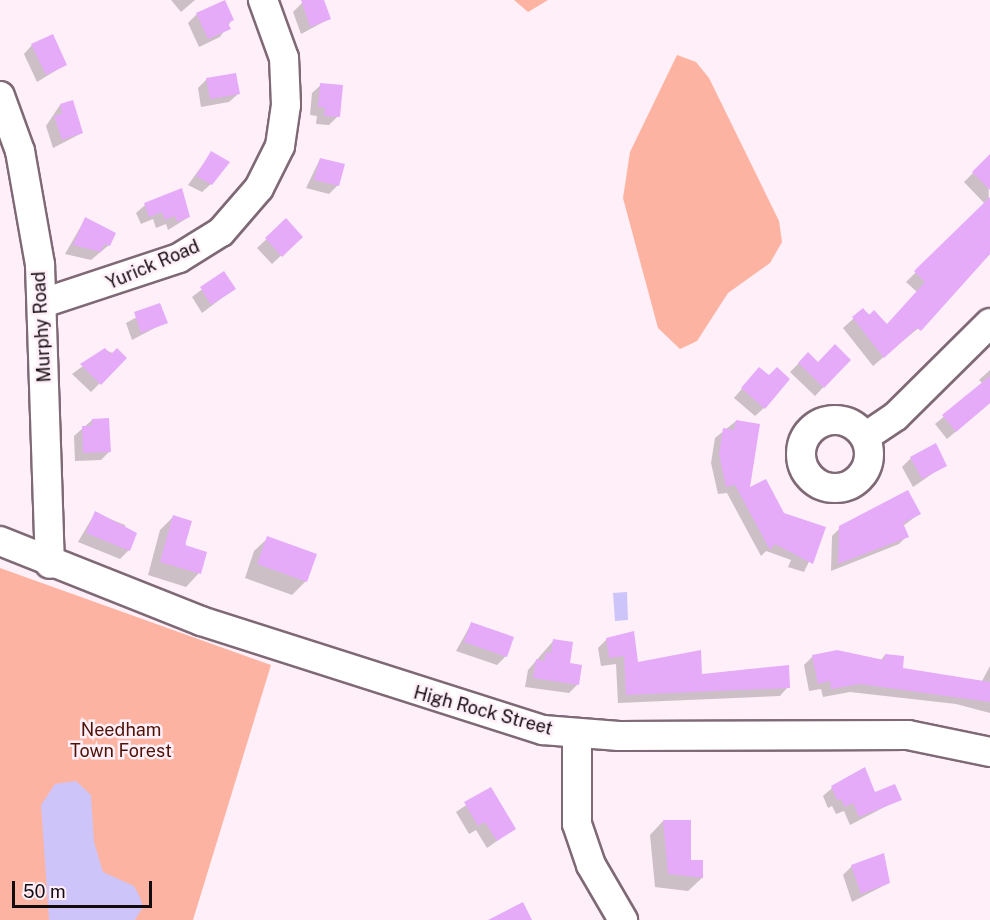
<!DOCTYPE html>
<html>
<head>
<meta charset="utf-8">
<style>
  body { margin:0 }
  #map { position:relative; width:990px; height:920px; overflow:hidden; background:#ffeff8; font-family:"Public Sans",sans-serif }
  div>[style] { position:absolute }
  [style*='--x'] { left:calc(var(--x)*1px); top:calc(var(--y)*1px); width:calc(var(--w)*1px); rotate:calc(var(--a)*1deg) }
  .green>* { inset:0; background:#fdb3a1 }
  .water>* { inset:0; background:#cdc4f9 }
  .shadow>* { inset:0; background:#0003 }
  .building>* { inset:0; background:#e5abf9 }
  .roads { filter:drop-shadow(2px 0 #7f6976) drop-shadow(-2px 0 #7f6976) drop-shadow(0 2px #7f6976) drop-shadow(0 -2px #7f6976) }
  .minor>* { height:28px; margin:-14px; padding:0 14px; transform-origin:14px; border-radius:14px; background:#fff }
  .minor>.ring { margin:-14px; padding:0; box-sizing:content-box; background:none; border:28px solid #fff; border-radius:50% }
  span { translate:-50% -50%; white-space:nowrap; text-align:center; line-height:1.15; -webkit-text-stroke:5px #ffeff8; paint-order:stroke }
  .street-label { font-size:18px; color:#130b10 }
  .park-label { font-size:18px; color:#4e1306 }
  .scale { position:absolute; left:12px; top:881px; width:140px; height:27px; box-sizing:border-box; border:3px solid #130b10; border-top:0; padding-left:8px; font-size:18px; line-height:21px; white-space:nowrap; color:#130b10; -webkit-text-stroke:4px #ffeff8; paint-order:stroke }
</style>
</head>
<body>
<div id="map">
  <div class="green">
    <i style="clip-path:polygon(514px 0,548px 0,528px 12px)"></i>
    <i style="clip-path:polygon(677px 55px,696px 62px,709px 78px,779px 221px,782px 242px,770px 263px,728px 293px,697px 341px,680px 349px,658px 328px,623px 198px,630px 152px)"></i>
    <i style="clip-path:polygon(0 568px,271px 665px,193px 920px,0 920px)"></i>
  </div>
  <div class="water">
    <i style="clip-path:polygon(627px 592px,628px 620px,615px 621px,613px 593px)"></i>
    <i style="clip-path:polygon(76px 781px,91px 795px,94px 842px,103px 872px,134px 886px,140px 897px,143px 907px,135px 920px,49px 920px,41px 805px,55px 784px)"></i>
  </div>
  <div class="shadow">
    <i style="clip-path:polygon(171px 0,195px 0,181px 12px)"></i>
    <i style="clip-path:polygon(322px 0,329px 19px,301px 34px,293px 12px,302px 3px)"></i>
    <i style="clip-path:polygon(197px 14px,232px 20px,220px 37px,199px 47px,188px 23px)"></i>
    <i style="clip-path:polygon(32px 45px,65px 65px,37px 82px,24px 54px)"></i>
    <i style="clip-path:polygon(207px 79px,238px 94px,229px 102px,201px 107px,198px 88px)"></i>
    <i style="clip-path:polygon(321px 85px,338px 116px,329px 125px,316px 124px,317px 116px,310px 115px,312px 93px)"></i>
    <i style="clip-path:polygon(60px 105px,82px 133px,53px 148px,46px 126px)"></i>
    <i style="clip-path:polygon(211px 153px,211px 184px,202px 192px,188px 185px)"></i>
    <i style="clip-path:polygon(988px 158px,990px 254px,928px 320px,873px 366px,843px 328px,863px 310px,886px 326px,917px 292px,906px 282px,985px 204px,964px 182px)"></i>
    <i style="clip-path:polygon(320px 159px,338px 185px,329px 194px,306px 188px)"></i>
    <i style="clip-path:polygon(145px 205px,189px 217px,168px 230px,166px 224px,156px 228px,153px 219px,141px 224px,136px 213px)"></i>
    <i style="clip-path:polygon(85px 219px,109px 245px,91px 260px,65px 254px)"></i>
    <i style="clip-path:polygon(286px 221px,301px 237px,272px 264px,257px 248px)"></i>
    <i style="clip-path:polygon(223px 273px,234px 289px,202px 313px,192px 297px)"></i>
    <i style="clip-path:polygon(159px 305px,166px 322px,132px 340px,126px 323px)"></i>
    <i style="clip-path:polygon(105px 350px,125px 358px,91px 392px,72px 374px)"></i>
    <i style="clip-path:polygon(808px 354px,818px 364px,849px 360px,815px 396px,790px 372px)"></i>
    <i style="clip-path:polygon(990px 370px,990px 403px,947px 439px,935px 424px,983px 384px,979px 380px)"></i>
    <i style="clip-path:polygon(769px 377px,764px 408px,755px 416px,734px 398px,751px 378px)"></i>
    <i style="clip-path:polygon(92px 420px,110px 451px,101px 460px,75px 461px,74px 436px)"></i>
    <i style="clip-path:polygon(736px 421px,748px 490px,783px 514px,825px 528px,804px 572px,788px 567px,791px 560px,766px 551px,761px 556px,727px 493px,718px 494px,711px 463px,715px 438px)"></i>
    <i style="clip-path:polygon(911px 458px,945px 465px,913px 487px,902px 467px)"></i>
    <i style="clip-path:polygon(95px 513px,125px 525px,129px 550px,120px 559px,78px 542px)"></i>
    <i style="clip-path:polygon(919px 514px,903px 526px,907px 536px,899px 544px,831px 571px,832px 536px,840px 528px)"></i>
    <i style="clip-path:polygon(173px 517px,199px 573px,186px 587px,148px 575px,160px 530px)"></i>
    <i style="clip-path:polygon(268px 538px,306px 581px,292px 595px,245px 578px,254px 551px)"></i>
    <i style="clip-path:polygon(471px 624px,506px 656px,497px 665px,456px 651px)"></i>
    <i style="clip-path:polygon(607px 639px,637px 664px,788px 687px,780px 696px,618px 703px,616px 664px,601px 666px,598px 648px)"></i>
    <i style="clip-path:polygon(554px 640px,578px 684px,569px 693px,525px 687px,528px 670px)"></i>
    <i style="clip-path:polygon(885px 655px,901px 670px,981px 683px,990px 666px,990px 713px,956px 704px,850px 692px,823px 697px,821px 689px,809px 691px,804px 665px,813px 656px,880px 661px)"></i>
    <i style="clip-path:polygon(832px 788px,874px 794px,900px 799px,850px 825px,844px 811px,836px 814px,832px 806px,828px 808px,823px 796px)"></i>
    <i style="clip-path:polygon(490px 789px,514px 829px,487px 848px,476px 830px,469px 834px,456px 812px)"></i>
    <i style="clip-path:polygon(663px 821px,690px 862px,702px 861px,702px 878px,688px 891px,655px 887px,650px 835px)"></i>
    <i style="clip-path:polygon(852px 866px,889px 883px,852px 902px,843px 875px)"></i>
  </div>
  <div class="building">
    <i style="clip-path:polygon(225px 0,234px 20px,228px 23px,231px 29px,208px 39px,196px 13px)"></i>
    <i style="clip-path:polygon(301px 0,324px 0,331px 19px,310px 27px)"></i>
    <i style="clip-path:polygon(53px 34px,67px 65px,46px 75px,31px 44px)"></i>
    <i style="clip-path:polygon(236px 73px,240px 94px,210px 99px,206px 78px)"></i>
    <i style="clip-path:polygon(320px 83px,343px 85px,340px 117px,324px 116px,325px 108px,318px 107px)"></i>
    <i style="clip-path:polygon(73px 100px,83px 133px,62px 140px,54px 116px,62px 114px,60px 104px)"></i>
    <i style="clip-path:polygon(211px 151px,230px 162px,212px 185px,196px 176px)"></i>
    <i style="clip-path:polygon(990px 154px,990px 190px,972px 172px)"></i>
    <i style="clip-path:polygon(320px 158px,345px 164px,339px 186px,314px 180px)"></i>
    <i style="clip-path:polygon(182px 188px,190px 217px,177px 222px,175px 216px,165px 220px,162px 212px,149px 217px,144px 203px)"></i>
    <i style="clip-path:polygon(990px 197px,990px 254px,921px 331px,917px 328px,884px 358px,852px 317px,863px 308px,869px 315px,874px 310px,887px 324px,925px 282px,914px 271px)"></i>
    <i style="clip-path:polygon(85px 217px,116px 233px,110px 246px,104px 244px,101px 252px,73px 245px)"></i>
    <i style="clip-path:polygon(286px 218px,303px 237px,282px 257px,265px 238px)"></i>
    <i style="clip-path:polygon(224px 271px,236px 289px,211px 305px,200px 287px)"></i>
    <i style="clip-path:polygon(160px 303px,168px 323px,141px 333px,134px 312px)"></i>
    <i style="clip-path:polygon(835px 344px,851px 360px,824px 388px,798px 363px,808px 352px,818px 362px)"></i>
    <i style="clip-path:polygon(105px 348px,111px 354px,117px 348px,127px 358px,101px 385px,80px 364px)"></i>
    <i style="clip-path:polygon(759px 367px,769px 375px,777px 367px,790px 379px,765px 409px,741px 388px)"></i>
    <i style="clip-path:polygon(990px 376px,990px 403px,956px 432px,942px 415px)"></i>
    <i style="clip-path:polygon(109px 418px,111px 452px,83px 453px,82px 426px,92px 426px,92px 419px)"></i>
    <i style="clip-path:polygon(736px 420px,760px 424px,750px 487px,766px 479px,784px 513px,826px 527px,813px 564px,775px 544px,770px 550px,735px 485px,726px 487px,719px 454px,723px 428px,734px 430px)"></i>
    <i style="clip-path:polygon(936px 443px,947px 466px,922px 479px,910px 457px)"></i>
    <i style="clip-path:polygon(908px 490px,921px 514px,903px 523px,909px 537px,838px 564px,839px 526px)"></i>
    <i style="clip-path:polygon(95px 511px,137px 533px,130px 551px,86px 533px)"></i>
    <i style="clip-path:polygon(173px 515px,192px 521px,185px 545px,207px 552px,201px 574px,160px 562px)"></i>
    <i style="clip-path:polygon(267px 536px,317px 554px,307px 582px,257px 564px)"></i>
    <i style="clip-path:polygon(471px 622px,514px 637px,507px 657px,464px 642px)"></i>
    <i style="clip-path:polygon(634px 631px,638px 662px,701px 650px,702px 674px,789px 665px,790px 688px,626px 695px,624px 656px,609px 658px,606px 638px)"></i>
    <i style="clip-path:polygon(553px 639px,573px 642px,570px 663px,582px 665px,579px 685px,533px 678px,536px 659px,544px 661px,546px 652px,551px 653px)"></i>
    <i style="clip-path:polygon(837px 650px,884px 660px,885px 654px,904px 656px,903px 668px,990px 682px,990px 702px,860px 684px,831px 689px,830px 681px,818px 684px,812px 655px)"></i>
    <i style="clip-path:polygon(865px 767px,875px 792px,895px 784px,902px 800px,859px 817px,853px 803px,845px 807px,841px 799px,837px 800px,831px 786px)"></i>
    <i style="clip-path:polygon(491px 787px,516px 829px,497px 841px,485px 822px,478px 826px,464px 802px)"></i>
    <i style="clip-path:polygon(663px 820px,691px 820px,691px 860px,703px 860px,703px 878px,668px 874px)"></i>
    <i style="clip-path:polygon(884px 853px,890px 883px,861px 894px,851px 865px)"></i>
    <i style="clip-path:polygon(523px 902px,532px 920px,488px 920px)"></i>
  </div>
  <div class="roads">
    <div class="minor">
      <i style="--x:0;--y:96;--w:59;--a:70"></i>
      <i style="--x:20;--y:151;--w:116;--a:80"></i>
      <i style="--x:40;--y:265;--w:299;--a:88.1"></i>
      <i style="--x:43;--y:303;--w:143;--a:-18.3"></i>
      <i style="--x:179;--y:258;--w:49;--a:-31.8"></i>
      <i style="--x:221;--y:232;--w:58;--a:-49.2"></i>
      <i style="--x:259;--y:188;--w:47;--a:-63.4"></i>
      <i style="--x:280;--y:146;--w:41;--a:-81.7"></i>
      <i style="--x:286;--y:105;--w:47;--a:-92.4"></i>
      <i style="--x:284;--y:58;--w:62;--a:-109.9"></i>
      <i class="ring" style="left:801px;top:420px;width:40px;height:40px"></i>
      <i style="--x:865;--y:437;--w:37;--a:-34"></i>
      <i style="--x:896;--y:416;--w:132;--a:-44.7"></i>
      <i style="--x:0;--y:541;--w:216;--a:21.7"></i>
      <i style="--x:201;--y:621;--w:359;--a:17.7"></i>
      <i style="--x:543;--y:730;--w:76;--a:4.5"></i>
      <i style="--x:619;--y:736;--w:289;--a:-0.2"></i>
      <i style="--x:908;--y:735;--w:84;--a:11.7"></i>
      <i style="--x:577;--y:733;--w:91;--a:90"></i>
      <i style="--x:577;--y:824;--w:43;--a:71.1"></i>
      <i style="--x:591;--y:865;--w:64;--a:59.8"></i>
    </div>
  </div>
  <div class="street-label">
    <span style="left:153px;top:265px;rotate:-23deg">Yurick Road</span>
    <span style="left:42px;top:327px;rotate:-93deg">Murphy Road</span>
    <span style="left:483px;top:711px;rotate:15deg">High Rock Street</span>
  </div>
  <div class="park-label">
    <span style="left:121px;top:741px">Needham<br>Town Forest</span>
  </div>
  <div class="scale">50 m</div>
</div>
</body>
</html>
